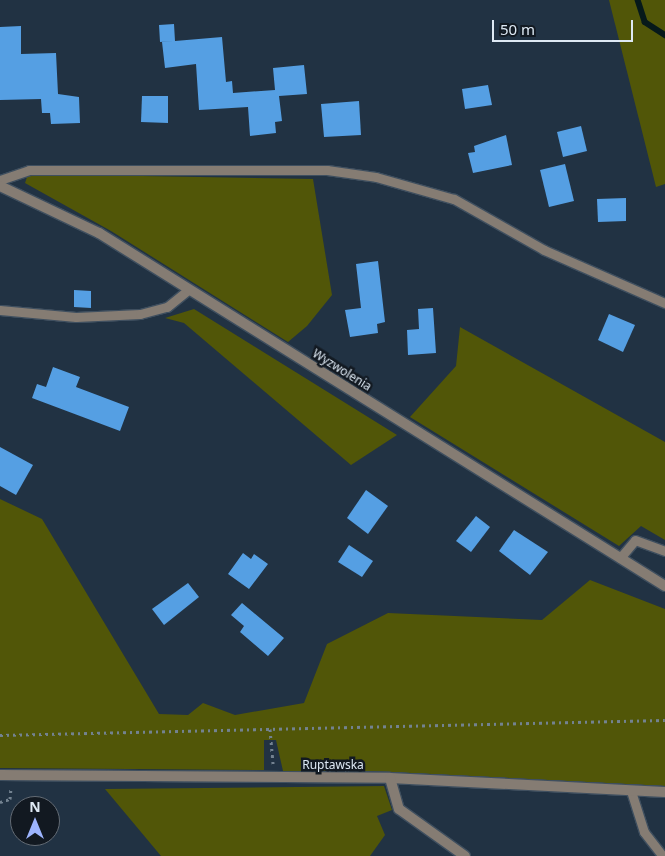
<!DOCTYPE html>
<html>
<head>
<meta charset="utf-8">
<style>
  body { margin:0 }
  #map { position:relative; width:665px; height:856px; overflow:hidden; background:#213243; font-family:"Noto Sans",sans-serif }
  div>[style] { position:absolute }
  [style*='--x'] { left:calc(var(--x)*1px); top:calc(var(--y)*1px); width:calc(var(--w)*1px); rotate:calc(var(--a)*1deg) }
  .green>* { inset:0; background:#515608 }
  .stream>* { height:5.5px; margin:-2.75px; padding:0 2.75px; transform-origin:2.75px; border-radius:2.75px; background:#06191a }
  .building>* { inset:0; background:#559fe3 }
  .path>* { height:3px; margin-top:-1.5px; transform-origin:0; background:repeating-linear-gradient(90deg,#738290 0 2.5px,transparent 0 6.5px) }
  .roads { filter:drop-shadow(1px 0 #3f4f5f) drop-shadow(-1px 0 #3f4f5f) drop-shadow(0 1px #3f4f5f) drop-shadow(0 -1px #3f4f5f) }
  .service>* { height:9px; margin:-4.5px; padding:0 4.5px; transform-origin:4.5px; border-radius:4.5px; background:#857c73 }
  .minor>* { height:10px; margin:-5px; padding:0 5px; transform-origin:5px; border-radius:5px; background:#857c73 }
  .tertiary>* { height:10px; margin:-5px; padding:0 5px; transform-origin:5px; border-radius:5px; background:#857c73 }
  span { translate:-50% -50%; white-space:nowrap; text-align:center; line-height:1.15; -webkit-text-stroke:5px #121921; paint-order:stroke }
  .street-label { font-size:12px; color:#dee9f4 }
  .north { position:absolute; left:10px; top:796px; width:50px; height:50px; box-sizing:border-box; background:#121921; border:1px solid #646c75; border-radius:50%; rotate:0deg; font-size:14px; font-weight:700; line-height:20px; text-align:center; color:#dee9f4 }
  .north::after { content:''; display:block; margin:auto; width:18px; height:22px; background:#9cb4fd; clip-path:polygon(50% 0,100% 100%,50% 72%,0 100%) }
  .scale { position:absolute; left:492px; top:20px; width:141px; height:22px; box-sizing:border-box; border:2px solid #dee9f4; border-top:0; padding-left:6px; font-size:15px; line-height:18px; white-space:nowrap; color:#dee9f4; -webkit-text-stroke:4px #121921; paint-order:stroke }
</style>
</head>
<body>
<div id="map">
  <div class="green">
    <i style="clip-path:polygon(609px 0,665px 0,665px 184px,656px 187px)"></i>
    <i style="clip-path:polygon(28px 174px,313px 179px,332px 295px,307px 326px,288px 342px,111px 231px,25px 183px)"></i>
    <i style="clip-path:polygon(194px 309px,397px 435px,351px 465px,184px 323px,165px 318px)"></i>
    <i style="clip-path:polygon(460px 327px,665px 442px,665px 540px,641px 526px,619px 546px,410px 417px,456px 366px)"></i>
    <i style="clip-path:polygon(0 499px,42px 519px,159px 714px,188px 715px,203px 703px,235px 715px,304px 703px,327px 644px,388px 613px,542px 620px,590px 580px,665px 609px,665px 786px,372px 771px,283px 771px,276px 740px,264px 740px,264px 770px,0 768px)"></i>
    <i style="clip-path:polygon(384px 786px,392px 810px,377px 816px,385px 835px,370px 856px,161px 856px,105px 789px)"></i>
  </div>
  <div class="stream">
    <i style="--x:638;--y:0;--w:23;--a:72"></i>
    <i style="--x:645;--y:22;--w:24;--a:33"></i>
  </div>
  <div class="building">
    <i style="clip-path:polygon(174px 24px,175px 41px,222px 37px,226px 82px,232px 81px,233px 93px,275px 90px,273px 68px,304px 65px,307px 94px,279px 96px,282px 121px,275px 122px,276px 133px,250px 136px,248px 107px,199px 110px,196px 64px,165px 68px,162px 42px,174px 41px,160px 42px,159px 25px)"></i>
    <i style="clip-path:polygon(21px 26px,21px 54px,56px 53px,58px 94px,79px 97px,80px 123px,51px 124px,50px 113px,42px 113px,41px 99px,0 100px,0 27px)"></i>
    <i style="clip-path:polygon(488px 85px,492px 105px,465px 109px,462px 89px)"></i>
    <i style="clip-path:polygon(142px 96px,168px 96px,168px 123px,141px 122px)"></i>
    <i style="clip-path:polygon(359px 101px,361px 135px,324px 137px,321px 104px)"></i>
    <i style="clip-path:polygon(581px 126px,587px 151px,563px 157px,557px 132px)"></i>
    <i style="clip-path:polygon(506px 135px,512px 165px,473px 173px,468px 153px,475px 152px,474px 146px)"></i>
    <i style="clip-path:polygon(565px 164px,574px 201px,549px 207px,540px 170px)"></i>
    <i style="clip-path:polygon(626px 198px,626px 221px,598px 222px,597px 199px)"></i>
    <i style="clip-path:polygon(378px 261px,385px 322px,377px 324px,378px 333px,350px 337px,345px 310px,361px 308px,356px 264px)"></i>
    <i style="clip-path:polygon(74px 290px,91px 291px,91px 308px,74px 307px)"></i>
    <i style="clip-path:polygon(433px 308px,436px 353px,408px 355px,407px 330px,419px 329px,418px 309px)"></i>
    <i style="clip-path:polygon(609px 314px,635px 325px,623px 352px,598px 340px)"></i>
    <i style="clip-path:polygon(53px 367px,80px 377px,76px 387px,129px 407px,120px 431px,32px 398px,37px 384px,46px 387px)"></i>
    <i style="clip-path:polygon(0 447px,33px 465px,16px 495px,0 486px)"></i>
    <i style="clip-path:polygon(366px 490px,388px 506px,368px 534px,347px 518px)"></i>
    <i style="clip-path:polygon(476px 516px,490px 527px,471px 552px,456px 541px)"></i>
    <i style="clip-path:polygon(514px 530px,548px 552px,530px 575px,499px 551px)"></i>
    <i style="clip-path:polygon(349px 545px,373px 561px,362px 577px,338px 562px)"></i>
    <i style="clip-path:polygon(243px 553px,251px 559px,254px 554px,268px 564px,249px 589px,228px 574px)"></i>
    <i style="clip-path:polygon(188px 583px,199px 597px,164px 625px,152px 609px)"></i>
    <i style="clip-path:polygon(242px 603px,284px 638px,268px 656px,240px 632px,244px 626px,231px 615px)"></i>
  </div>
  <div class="path">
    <i style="--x:270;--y:729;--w:35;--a:85"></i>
    <i style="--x:0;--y:735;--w:665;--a:-1.29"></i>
    <i style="--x:0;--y:802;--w:10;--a:-17"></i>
    <i style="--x:10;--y:799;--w:11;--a:-85"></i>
  </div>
  <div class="roads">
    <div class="service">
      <i style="--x:0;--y:180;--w:31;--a:-19"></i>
      <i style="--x:29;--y:170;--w:298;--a:0"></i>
      <i style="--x:327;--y:170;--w:49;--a:8.1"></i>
      <i style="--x:376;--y:177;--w:81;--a:15.8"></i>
      <i style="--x:454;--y:199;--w:103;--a:29.5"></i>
      <i style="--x:544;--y:250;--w:132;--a:23.7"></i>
      <i style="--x:0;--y:310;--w:76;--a:5.3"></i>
      <i style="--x:76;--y:317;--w:64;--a:-2.7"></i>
      <i style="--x:140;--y:314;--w:28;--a:-15"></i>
      <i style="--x:167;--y:307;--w:27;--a:-39"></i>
      <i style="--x:620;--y:558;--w:23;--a:-50"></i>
      <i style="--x:635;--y:540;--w:32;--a:20"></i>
      <i style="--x:631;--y:791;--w:43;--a:72.4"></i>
      <i style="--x:644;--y:832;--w:31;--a:52"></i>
    </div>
    <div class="minor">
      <i style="--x:0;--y:775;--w:390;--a:0.4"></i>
      <i style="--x:390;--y:778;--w:275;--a:2.9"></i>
      <i style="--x:390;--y:778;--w:32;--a:74"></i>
      <i style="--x:399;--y:809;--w:81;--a:35.5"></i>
    </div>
    <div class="tertiary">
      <i style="--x:0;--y:186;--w:110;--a:25.4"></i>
      <i style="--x:99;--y:233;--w:667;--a:31.95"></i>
    </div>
  </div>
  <div class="street-label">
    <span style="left:342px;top:370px;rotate:32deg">Wyzwolenia</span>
    <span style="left:333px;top:765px">Ruptawska</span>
  </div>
  <div class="north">N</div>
  <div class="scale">50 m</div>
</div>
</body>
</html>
